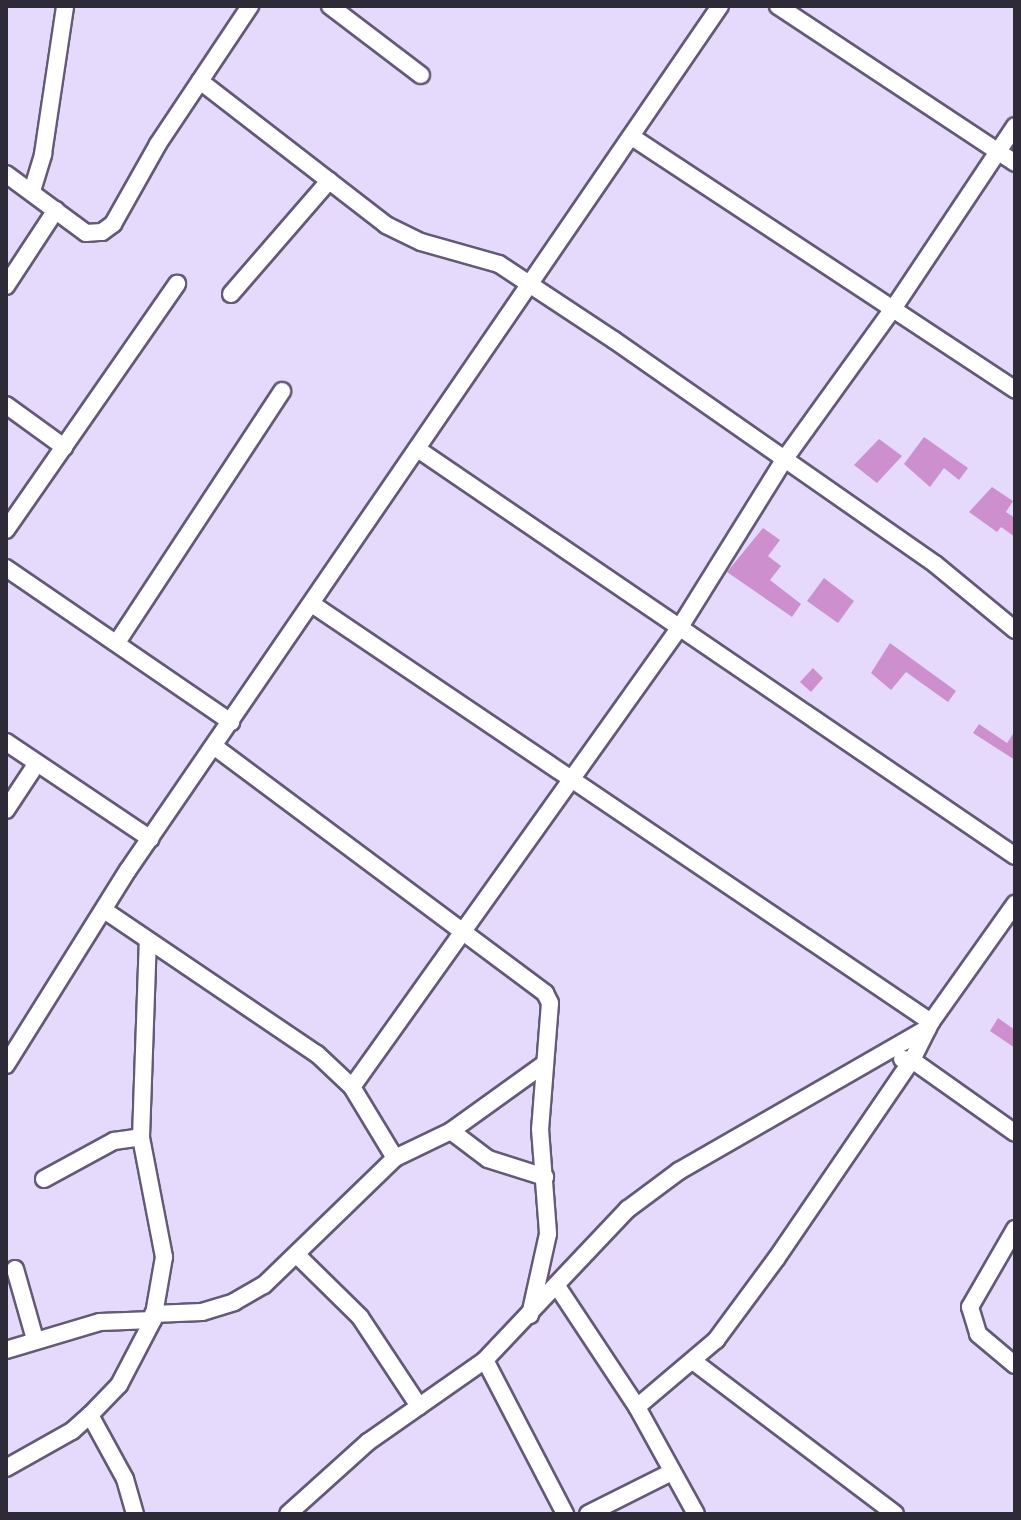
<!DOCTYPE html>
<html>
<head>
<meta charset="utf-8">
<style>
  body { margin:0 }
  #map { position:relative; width:1021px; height:1520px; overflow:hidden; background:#e5d9fc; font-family:Montserrat,sans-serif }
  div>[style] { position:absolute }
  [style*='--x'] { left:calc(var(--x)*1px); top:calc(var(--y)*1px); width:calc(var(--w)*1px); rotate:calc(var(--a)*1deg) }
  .building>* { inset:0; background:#cd8fcd }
  .roads { filter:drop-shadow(2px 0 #645977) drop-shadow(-2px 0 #645977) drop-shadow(0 2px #645977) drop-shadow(0 -2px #645977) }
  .minor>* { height:16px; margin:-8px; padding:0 8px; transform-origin:8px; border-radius:8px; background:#fff }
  span { translate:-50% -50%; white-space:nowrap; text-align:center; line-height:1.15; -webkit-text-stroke:6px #f0e9fe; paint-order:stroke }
  .frame { position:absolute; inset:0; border:8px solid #2f2a37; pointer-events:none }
</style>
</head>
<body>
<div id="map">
  <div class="building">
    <i style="clip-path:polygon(924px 437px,968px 468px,959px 480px,944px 468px,930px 487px,904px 464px)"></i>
    <i style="clip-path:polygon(879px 439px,902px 456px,877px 483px,854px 465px)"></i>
    <i style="clip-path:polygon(992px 487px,1013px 501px,1006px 512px,1015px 518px,1015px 537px,1001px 527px,997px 532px,969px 512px)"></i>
    <i style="clip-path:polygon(763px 528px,780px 540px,768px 556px,781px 566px,770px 580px,801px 604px,792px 617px,727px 572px)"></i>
    <i style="clip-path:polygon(824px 578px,854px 601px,838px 623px,807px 601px)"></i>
    <i style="clip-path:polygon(890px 643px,956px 691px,948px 702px,906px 672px,891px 690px,871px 673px)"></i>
    <i style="clip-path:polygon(813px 668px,823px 678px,811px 692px,800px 682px)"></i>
    <i style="clip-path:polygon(979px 724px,1007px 743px,1015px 731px,1015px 760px,973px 733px)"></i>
    <i style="clip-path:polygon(998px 1018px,1015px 1030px,1015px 1048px,990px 1031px)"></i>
  </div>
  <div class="roads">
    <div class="minor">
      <i style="--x:330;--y:6;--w:114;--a:37.2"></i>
      <i style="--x:778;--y:6;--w:284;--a:33.5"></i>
      <i style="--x:200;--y:81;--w:235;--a:37.7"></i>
      <i style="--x:386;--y:225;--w:39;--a:26"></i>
      <i style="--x:421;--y:242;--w:81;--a:15.8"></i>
      <i style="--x:499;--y:264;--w:138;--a:33.5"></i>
      <i style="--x:614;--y:340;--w:391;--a:34.9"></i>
      <i style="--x:935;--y:564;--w:104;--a:39.5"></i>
      <i style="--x:632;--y:137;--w:459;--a:33.4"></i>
      <i style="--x:6;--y:174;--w:99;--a:36.4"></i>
      <i style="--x:86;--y:233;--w:16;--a:-4"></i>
      <i style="--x:102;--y:232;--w:14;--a:-36"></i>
      <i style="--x:113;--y:224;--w:92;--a:-60.6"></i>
      <i style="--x:158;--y:144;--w:166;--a:-56.3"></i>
      <i style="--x:32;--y:191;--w:39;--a:-73"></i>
      <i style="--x:43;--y:154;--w:150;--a:-81.5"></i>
      <i style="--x:6;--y:286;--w:91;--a:-56.7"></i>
      <i style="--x:231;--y:294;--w:150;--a:-49.1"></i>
      <i style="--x:6;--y:405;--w:72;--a:35.9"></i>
      <i style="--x:419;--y:450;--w:721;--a:34.26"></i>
      <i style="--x:6;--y:530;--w:300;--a:-55.2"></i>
      <i style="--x:6;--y:568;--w:273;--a:34.4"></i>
      <i style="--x:312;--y:604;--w:747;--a:34.03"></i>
      <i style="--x:118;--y:641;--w:299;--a:-56.7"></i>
      <i style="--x:6;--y:742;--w:174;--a:33.8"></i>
      <i style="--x:215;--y:747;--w:412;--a:36.7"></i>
      <i style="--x:545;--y:993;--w:11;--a:63"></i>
      <i style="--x:550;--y:1003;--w:126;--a:94.5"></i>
      <i style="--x:540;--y:1129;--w:105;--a:85.6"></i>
      <i style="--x:548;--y:1234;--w:83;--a:102.5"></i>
      <i style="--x:6;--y:810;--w:56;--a:-56.6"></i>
      <i style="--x:104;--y:910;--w:257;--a:34.1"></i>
      <i style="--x:317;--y:1054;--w:48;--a:43.3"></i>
      <i style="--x:352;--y:1087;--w:83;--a:58.8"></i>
      <i style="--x:902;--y:1059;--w:10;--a:6"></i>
      <i style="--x:912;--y:1060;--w:126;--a:35.3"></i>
      <i style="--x:6;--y:1065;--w:230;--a:-58"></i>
      <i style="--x:128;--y:870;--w:1047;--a:-55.58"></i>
      <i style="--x:352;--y:1087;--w:565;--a:-54.51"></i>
      <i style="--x:680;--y:627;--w:200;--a:-58.1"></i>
      <i style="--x:786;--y:457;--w:186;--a:-54.2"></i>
      <i style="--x:895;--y:306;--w:216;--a:-56.3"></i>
      <i style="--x:451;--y:1131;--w:46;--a:37.1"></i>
      <i style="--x:488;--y:1159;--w:60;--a:17.5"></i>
      <i style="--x:44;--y:1179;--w:80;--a:-28.5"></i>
      <i style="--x:114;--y:1141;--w:27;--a:-8"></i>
      <i style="--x:1015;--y:1229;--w:90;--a:120"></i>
      <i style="--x:970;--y:1307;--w:28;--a:73"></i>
      <i style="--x:978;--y:1334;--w:48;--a:40"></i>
      <i style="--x:298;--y:1256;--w:87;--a:44.5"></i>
      <i style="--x:360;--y:1317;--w:107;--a:56.5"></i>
      <i style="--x:15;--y:1269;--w:73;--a:74.1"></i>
      <i style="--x:557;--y:1286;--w:145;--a:56.5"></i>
      <i style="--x:637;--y:1407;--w:122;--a:61.1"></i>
      <i style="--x:153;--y:1314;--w:49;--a:-2.3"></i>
      <i style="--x:202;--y:1312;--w:34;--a:-17"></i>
      <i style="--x:234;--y:1302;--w:34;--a:-30"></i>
      <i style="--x:264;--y:1285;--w:182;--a:-44.1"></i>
      <i style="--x:395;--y:1158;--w:62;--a:-25.7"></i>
      <i style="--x:451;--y:1131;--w:113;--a:-35.7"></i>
      <i style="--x:6;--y:1350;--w:98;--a:-16.6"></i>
      <i style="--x:100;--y:1322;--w:53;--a:-2.2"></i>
      <i style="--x:485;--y:1360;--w:174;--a:62.5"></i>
      <i style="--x:693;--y:1361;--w:253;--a:37.1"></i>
      <i style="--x:637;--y:1407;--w:104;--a:-40.3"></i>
      <i style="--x:716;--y:1340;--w:101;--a:-53.5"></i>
      <i style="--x:776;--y:1259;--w:241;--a:-55.7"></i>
      <i style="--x:912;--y:1060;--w:42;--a:-63.4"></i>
      <i style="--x:931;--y:1022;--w:145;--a:-54.6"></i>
      <i style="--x:90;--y:1415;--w:73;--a:61.3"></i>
      <i style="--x:125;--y:1479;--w:36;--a:74"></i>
      <i style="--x:6;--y:1468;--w:76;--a:-29.3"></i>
      <i style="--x:72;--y:1431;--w:24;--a:-42"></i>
      <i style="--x:90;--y:1415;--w:42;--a:-46"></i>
      <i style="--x:119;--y:1385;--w:73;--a:-62.4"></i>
      <i style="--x:153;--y:1320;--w:64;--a:-80.1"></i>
      <i style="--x:164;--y:1257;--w:122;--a:-100.9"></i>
      <i style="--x:141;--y:1137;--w:196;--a:-88"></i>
      <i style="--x:288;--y:1514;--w:108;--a:-42"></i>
      <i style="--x:368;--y:1442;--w:143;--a:-35"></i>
      <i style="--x:485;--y:1360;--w:208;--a:-46.6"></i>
      <i style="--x:628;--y:1209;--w:64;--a:-36.7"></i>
      <i style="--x:679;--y:1171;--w:287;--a:-29.9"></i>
      <i style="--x:588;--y:1514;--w:94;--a:-26.6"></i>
    </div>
  </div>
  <div class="frame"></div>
</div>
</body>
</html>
